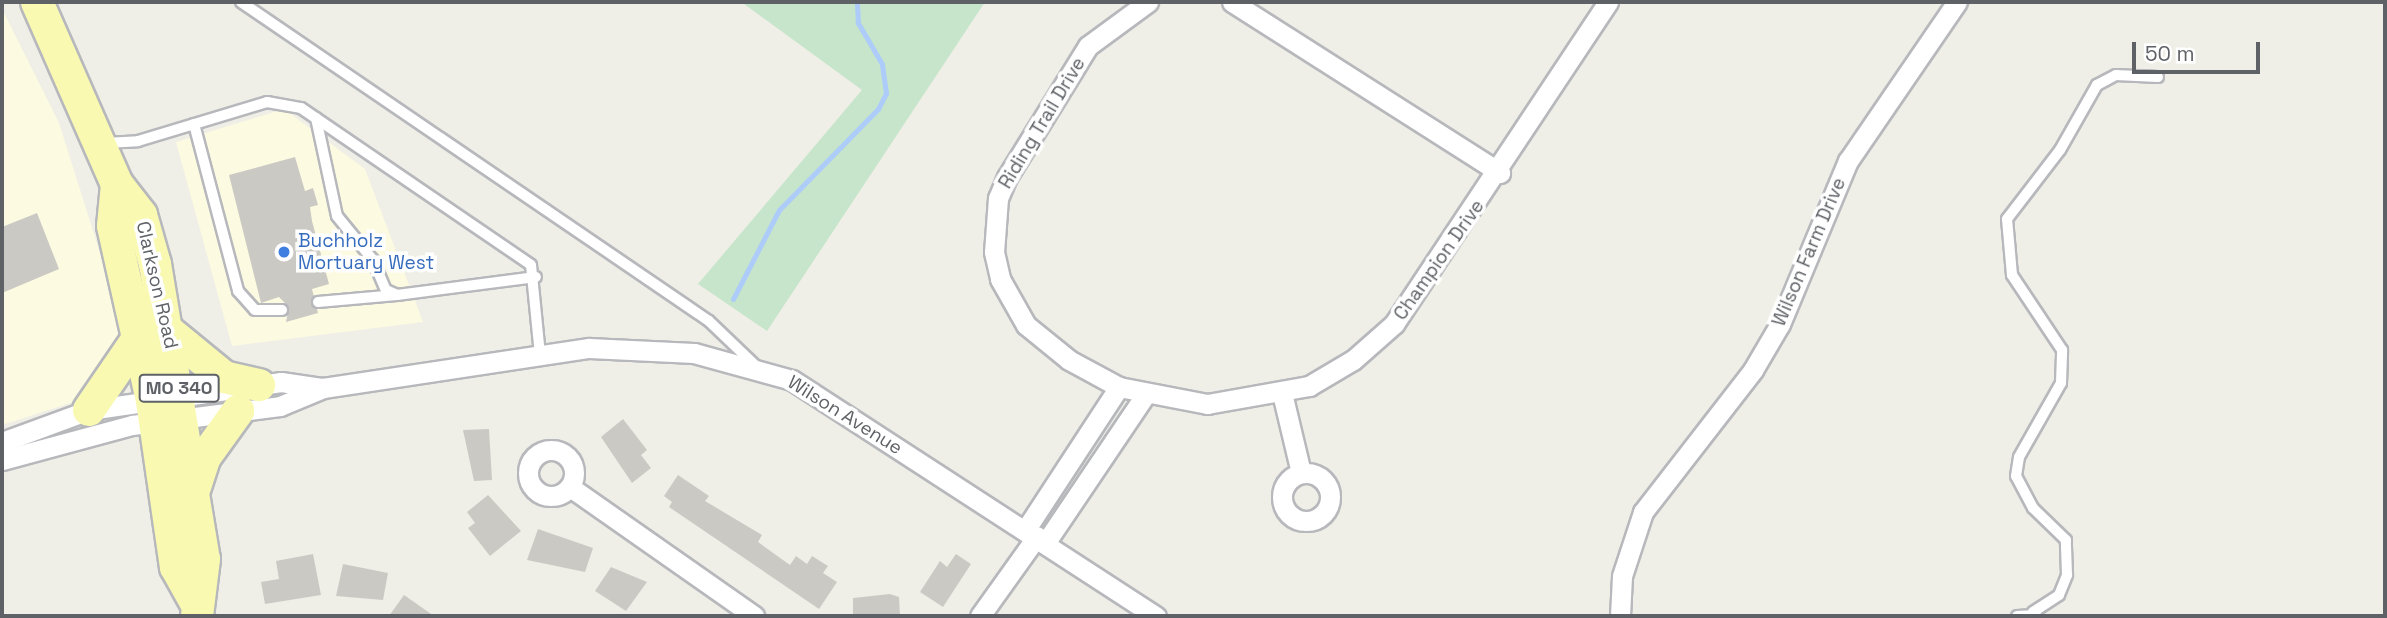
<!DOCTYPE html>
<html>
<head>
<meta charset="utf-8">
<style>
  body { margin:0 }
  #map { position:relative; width:2387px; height:618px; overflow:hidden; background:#efefe7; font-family:"Space Grotesk",sans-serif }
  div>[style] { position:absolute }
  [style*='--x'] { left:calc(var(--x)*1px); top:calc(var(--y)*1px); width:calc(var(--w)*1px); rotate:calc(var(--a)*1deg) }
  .commercial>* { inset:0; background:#fcfae0 }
  .green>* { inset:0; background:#c6e5cb }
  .stream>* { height:5px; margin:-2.5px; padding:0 2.5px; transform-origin:2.5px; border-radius:2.5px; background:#adccf9 }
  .building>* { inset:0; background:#cbc9c4 }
  .roads { filter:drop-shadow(2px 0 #b7b8bc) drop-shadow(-2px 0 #b7b8bc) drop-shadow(0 2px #b7b8bc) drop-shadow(0 -2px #b7b8bc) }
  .service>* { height:10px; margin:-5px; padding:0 5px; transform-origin:5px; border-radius:5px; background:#fff }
  .minor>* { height:19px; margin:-9.5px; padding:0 9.5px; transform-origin:9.5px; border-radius:9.5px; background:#fff }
  .minor>.ring { margin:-9.5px; padding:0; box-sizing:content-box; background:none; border:19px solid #fff; border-radius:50% }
  .primary>* { height:32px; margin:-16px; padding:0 16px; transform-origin:16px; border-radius:16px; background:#f9f9b2 }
  .dots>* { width:19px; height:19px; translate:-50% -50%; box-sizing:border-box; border:4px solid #fff; border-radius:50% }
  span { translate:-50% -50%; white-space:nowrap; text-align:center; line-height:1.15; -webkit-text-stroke:7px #fff; paint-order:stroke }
  .shield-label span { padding:2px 5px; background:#fff; border:2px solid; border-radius:5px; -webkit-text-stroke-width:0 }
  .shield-label { font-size:18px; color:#5e6166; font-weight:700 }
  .street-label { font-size:19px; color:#5e6166 }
  .shop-label { font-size:19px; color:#366cbe }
  .left { translate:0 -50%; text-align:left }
  .frame { position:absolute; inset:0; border:4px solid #5e6166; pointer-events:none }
  .scale { position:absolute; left:2132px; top:42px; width:128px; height:32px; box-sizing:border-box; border:4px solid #5e6166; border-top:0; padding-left:9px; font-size:21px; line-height:24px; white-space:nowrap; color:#5e6166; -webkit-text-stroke:5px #fff; paint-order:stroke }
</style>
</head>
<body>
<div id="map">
  <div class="commercial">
    <i style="clip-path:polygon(2px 9px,59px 123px,122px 323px,119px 353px,92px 396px,2px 425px)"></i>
    <i style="clip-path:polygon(284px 109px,365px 169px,423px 322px,232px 346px,176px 142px)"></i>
  </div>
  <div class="green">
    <i style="clip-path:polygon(985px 2px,767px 331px,698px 284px,862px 90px,744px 4px)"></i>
  </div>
  <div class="stream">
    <i style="--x:733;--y:299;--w:100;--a:-62.7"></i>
    <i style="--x:779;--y:210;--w:141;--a:-45.6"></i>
    <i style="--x:878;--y:109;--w:18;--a:-63"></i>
    <i style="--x:886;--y:93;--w:29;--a:-98"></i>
    <i style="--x:882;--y:64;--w:48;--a:-120.3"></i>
    <i style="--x:858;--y:23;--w:21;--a:-93"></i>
  </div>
  <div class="building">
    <i style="clip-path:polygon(295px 157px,305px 191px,313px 188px,318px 205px,310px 207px,312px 221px,329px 284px,312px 289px,318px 313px,286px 322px,289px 307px,279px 297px,261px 303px,229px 175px)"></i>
    <i style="clip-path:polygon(37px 213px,59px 269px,2px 293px,2px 227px)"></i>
    <i style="clip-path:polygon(623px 419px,647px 450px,641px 455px,651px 468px,632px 483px,601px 437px)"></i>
    <i style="clip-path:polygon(489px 429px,492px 480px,474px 481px,463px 430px)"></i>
    <i style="clip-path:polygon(678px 475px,709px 496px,705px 501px,762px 535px,758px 542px,790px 565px,796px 556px,807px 564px,812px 556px,828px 566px,823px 573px,837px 582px,819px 609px,669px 507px,672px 502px,664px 496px)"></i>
    <i style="clip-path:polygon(488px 495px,521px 531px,490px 556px,468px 528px,475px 523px,467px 512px)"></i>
    <i style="clip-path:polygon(538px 529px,593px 548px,585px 572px,527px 560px)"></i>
    <i style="clip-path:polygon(313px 554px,321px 595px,265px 604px,261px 582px,279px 579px,276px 561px)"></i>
    <i style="clip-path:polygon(956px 554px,971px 564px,943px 607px,920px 592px,940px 561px,947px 567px)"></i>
    <i style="clip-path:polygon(343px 564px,388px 573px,383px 600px,336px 596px)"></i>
    <i style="clip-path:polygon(611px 567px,647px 582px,626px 611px,595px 591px)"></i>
    <i style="clip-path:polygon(890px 594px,899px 597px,900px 616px,853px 616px,853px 598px)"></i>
    <i style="clip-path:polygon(404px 595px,434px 616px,389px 616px)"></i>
  </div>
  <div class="roads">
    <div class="service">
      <i style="--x:241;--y:2;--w:566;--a:34.28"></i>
      <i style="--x:709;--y:321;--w:66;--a:43.8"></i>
      <i style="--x:316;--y:118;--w:100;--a:77.9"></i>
      <i style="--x:337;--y:216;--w:57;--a:50.7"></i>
      <i style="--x:373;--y:260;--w:33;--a:67"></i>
      <i style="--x:386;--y:290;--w:12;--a:24"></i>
      <i style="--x:397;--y:295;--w:140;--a:-7.4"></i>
      <i style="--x:194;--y:124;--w:173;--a:75.2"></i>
      <i style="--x:238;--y:291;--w:25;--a:48"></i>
      <i style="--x:255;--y:310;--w:27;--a:0"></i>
      <i style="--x:105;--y:143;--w:33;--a:-3"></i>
      <i style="--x:138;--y:141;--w:135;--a:-16.8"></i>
      <i style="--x:267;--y:102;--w:35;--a:10"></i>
      <i style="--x:301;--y:108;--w:278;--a:34.3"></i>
      <i style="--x:531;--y:265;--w:90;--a:84.3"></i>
      <i style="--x:318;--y:302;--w:79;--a:-5.1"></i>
      <i style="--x:2033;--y:612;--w:31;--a:-33"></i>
      <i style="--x:2059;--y:595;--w:22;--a:-68"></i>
      <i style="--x:2067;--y:575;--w:35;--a:-92"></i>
      <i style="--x:2066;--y:540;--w:46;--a:-135.9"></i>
      <i style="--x:2033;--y:508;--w:36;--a:-118"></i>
      <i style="--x:2016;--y:476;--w:19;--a:-81"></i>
      <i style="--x:2019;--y:457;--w:85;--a:-60.4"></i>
      <i style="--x:2061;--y:383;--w:33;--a:-88"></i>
      <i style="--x:2062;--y:350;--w:90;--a:-123.7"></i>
      <i style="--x:2012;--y:275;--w:56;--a:-95.1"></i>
      <i style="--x:2007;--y:219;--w:87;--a:-52.5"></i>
      <i style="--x:2060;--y:150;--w:75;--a:-60.4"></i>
      <i style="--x:2097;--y:85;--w:21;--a:-28"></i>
      <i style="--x:2116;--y:75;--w:42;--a:2.7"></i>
      <i style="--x:2017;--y:616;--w:19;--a:-3"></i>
    </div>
    <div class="minor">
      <i style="--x:1148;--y:2;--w:74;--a:143.7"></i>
      <i style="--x:1088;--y:46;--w:154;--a:121.7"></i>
      <i style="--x:1007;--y:177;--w:23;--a:113"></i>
      <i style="--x:998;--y:198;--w:54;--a:94.2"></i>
      <i style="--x:994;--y:252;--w:28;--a:77"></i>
      <i style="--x:1000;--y:279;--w:53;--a:60.5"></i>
      <i style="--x:1026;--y:325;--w:55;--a:39.1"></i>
      <i style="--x:1069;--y:360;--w:57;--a:28.4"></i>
      <i style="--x:1119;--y:387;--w:90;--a:10.9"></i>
      <i style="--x:1207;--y:404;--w:104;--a:-10"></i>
      <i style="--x:1309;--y:386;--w:51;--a:-30.6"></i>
      <i style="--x:1353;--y:360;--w:55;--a:-41.3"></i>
      <i style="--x:1394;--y:324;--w:387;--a:-56.4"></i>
      <i style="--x:1232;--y:2;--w:318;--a:32.5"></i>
      <i style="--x:1282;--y:393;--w:82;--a:76.6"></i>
      <i style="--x:2;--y:442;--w:93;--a:-20.2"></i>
      <i style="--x:89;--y:410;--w:194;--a:-8.3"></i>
      <i style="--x:281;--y:382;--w:41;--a:8.3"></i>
      <i class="ring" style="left:528px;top:450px;width:27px;height:27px"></i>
      <i style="--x:2;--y:460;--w:135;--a:-15.1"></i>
      <i style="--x:132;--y:425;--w:149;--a:-7.3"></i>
      <i style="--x:280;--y:406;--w:47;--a:-22.7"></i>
      <i style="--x:323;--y:388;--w:269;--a:-8.6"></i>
      <i style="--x:589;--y:348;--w:105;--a:2.7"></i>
      <i style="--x:694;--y:353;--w:102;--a:15.4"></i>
      <i style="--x:792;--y:380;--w:434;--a:33"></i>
      <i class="ring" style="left:1282px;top:473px;width:29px;height:29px"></i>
      <i style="--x:570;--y:487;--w:225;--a:35"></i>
      <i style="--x:1026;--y:529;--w:170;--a:-56.8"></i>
      <i style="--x:1046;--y:542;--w:177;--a:-56"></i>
      <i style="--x:980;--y:616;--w:98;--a:-54.5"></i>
      <i style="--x:1620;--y:616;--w:40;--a:-87.1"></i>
      <i style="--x:1622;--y:576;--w:67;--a:-71.8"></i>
      <i style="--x:1643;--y:512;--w:180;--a:-52.2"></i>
      <i style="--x:1753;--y:370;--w:53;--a:-59.6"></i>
      <i style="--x:1780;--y:324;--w:177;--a:-67.4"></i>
      <i style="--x:1848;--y:161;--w:193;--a:-55.6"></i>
    </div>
    <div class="primary">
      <i style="--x:37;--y:2;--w:199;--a:66.3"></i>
      <i style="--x:117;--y:184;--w:39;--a:52"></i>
      <i style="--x:141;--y:215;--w:51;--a:74.1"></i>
      <i style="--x:155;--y:264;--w:299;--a:80.6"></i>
      <i style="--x:204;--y:559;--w:57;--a:97"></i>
      <i style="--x:117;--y:184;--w:42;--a:95.4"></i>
      <i style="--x:113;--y:226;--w:179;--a:77.4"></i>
      <i style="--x:152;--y:401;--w:168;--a:81.8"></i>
      <i style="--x:176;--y:567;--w:39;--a:61"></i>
      <i style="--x:169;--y:332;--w:71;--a:39.3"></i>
      <i style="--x:224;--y:377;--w:36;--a:13"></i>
      <i style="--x:89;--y:410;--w:88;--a:-55.6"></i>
      <i style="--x:195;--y:487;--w:32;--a:-72"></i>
      <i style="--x:205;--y:457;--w:57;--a:-54.3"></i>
    </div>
  </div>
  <div class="dots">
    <i style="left:284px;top:252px;background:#3f7fe0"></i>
  </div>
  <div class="shield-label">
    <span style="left:179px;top:388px">MO 340</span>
  </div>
  <div class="street-label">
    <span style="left:1042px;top:123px;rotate:-59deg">Riding Trail Drive</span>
    <span style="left:1809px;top:252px;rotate:-67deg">Wilson Farm Drive</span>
    <span style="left:1439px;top:260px;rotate:-55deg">Champion Drive</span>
    <span style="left:157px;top:285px;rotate:77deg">Clarkson Road</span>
    <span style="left:845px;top:415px;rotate:32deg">Wilson Avenue</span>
  </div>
  <div class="shop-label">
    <span class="left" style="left:298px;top:252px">Buchholz<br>Mortuary West</span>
  </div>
  <div class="frame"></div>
  <div class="scale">50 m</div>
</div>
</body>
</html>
